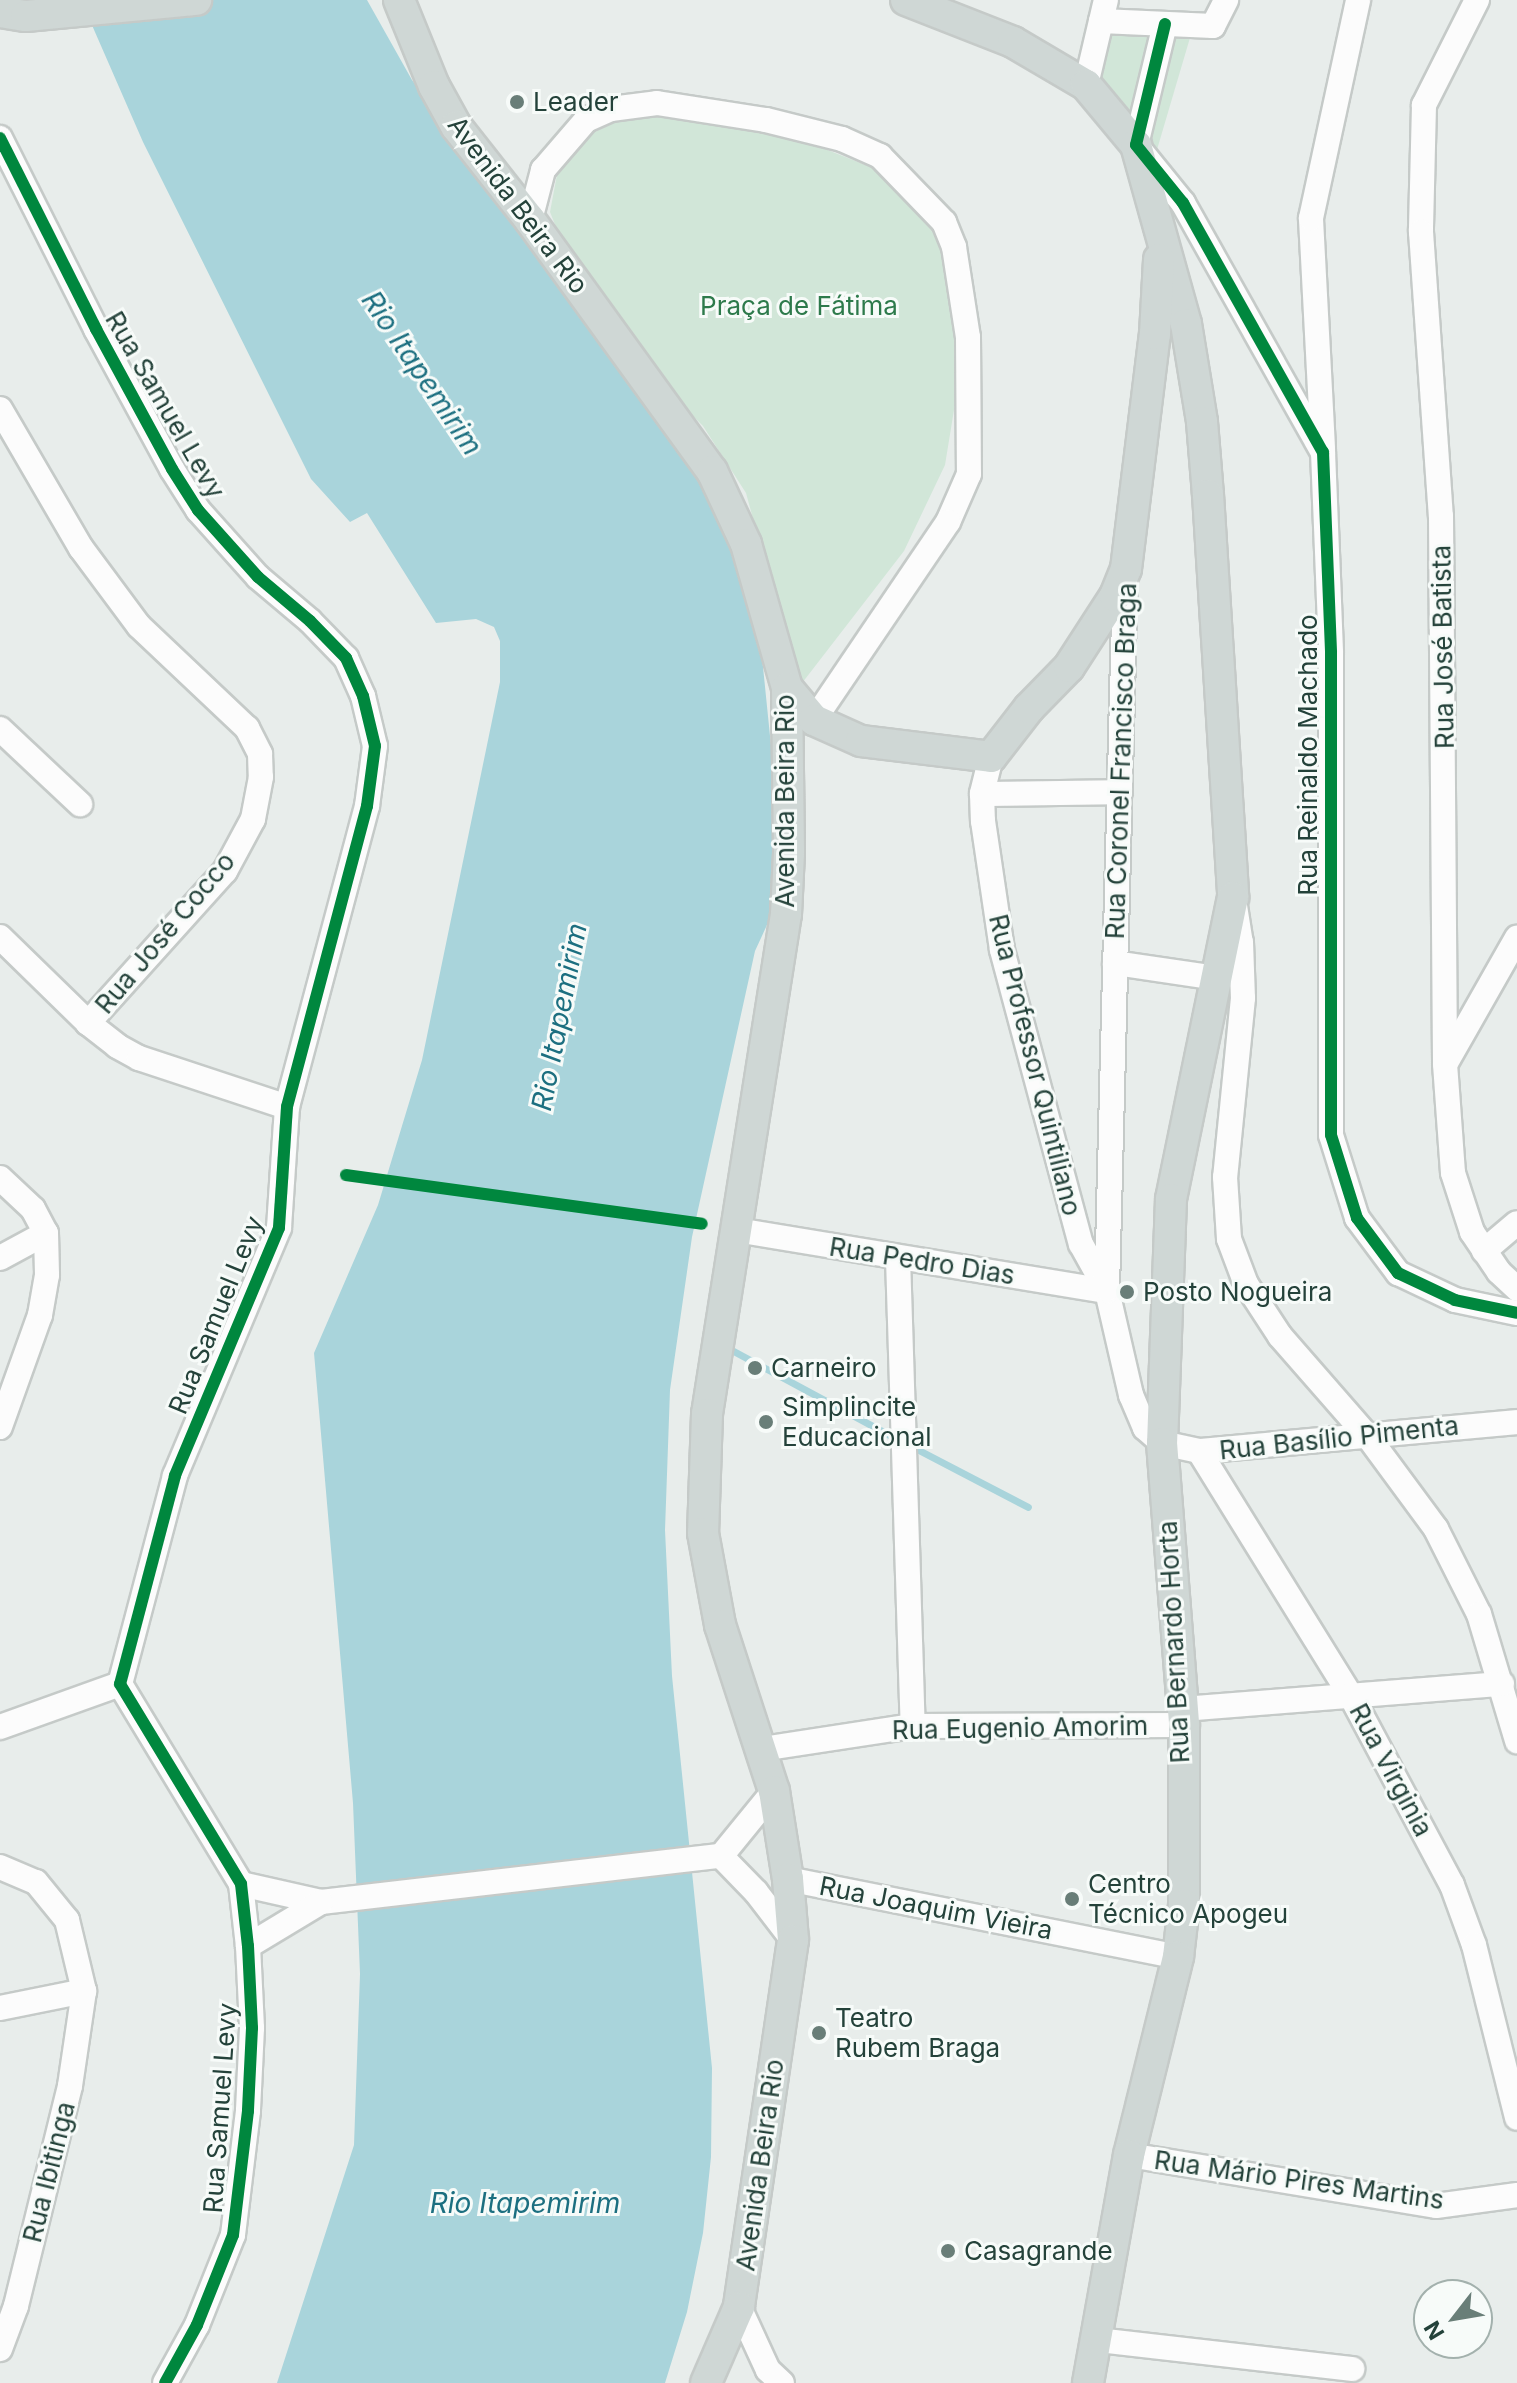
<!DOCTYPE html>
<html>
<head>
<meta charset="utf-8">
<style>
  body { margin:0 }
  #map { position:relative; width:1517px; height:2383px; overflow:hidden; background:#e8edeb; font-family:Inter,sans-serif }
  div>[style] { position:absolute }
  [style*='--x'] { left:calc(var(--x)*1px); top:calc(var(--y)*1px); width:calc(var(--w)*1px); rotate:calc(var(--a)*1deg) }
  .green>* { inset:0; background:#d1e6d8 }
  .water>* { inset:0; background:#a9d4db }
  .stream>* { height:7px; margin:-3.5px; padding:0 3.5px; transform-origin:3.5px; border-radius:3.5px; background:#a9d4db }
  .roads { filter:drop-shadow(2px 0 #c5cac8) drop-shadow(-2px 0 #c5cac8) drop-shadow(0 2px #c5cac8) drop-shadow(0 -2px #c5cac8) }
  .minor>* { height:24px; margin:-12px; padding:0 12px; transform-origin:12px; border-radius:12px; background:#fcfcfc }
  .major>* { height:30px; margin:-15px; padding:0 15px; transform-origin:15px; border-radius:15px; background:#cfd7d5 }
  .cycleway>* { height:12px; margin:-6px; padding:0 6px; transform-origin:6px; border-radius:6px; background:#00873e }
  .dots>* { width:22px; height:22px; translate:-50% -50%; box-sizing:border-box; border:4px solid #f7fbf9; border-radius:50% }
  span { translate:-50% -50%; white-space:nowrap; text-align:center; line-height:1.15; -webkit-text-stroke:6px #f7fbf9; paint-order:stroke }
  .poi-label { font-size:26px; color:#24423a }
  .left { translate:0 -50%; text-align:left }
  .street-label { font-size:26px; color:#24423a }
  .park-label { font-size:26px; color:#2d7a4b }
  .water-label { font-size:28px; color:#1c6f80; font-style:italic }
  .north { position:absolute; left:1413px; top:2279px; width:80px; height:80px; box-sizing:border-box; background:#f7fbf9; border:2px solid #a3b1ad; border-radius:50%; rotate:239deg; font-size:22px; font-weight:700; line-height:32px; text-align:center; color:#24423a }
  .north::after { content:''; display:block; margin:auto; width:28px; height:36px; background:#697e78; clip-path:polygon(50% 0,100% 100%,50% 72%,0 100%) }
</style>
</head>
<body>
<div id="map">
  <div class="green">
    <i style="clip-path:polygon(1108px 30px,1192px 31px,1156px 153px,1097px 78px)"></i>
    <i style="clip-path:polygon(657px 114px,805px 141px,878px 170px,943px 228px,961px 367px,945px 465px,904px 551px,799px 687px,746px 493px,703px 426px,654px 377px,562px 242px,550px 212px,559px 164px,581px 140px,620px 118px)"></i>
  </div>
  <div class="water">
    <i style="clip-path:polygon(81px 0,367px 0,412px 80px,595px 325px,710px 496px,731px 540px,761px 647px,777px 805px,778px 901px,755px 951px,692px 1237px,670px 1390px,665px 1530px,672px 1676px,712px 2068px,711px 2157px,703px 2233px,687px 2312px,665px 2383px,277px 2383px,354px 2145px,360px 1974px,353px 1803px,314px 1353px,378px 1205px,422px 1060px,500px 682px,500px 641px,494px 627px,476px 619px,436px 623px,367px 513px,350px 522px,311px 479px,143px 142px)"></i>
  </div>
  <div class="stream">
    <i style="--x:726;--y:1347;--w:190;--a:28.3"></i>
    <i style="--x:909;--y:1445;--w:134;--a:27.5"></i>
  </div>
  <div class="roads">
    <div class="minor">
      <i style="--x:1477;--y:0;--w:118;--a:116.8"></i>
      <i style="--x:1424;--y:105;--w:127;--a:91.4"></i>
      <i style="--x:1421;--y:232;--w:285;--a:86"></i>
      <i style="--x:1441;--y:516;--w:548;--a:89.58"></i>
      <i style="--x:1445;--y:1064;--w:109;--a:85.8"></i>
      <i style="--x:1453;--y:1173;--w:62;--a:72.1"></i>
      <i style="--x:1472;--y:1232;--w:48;--a:56"></i>
      <i style="--x:1499;--y:1272;--w:25;--a:43"></i>
      <i style="--x:1101;--y:21;--w:112;--a:2.6"></i>
      <i style="--x:1213;--y:26;--w:29;--a:-63"></i>
      <i style="--x:1165;--y:24;--w:124;--a:103.5"></i>
      <i style="--x:1136;--y:145;--w:75;--a:51"></i>
      <i style="--x:1183;--y:203;--w:286;--a:60.7"></i>
      <i style="--x:1323;--y:452;--w:201;--a:87.7"></i>
      <i style="--x:1331;--y:653;--w:482;--a:90"></i>
      <i style="--x:1331;--y:1135;--w:87;--a:72.6"></i>
      <i style="--x:1357;--y:1218;--w:69;--a:53.3"></i>
      <i style="--x:1398;--y:1273;--w:63;--a:25.3"></i>
      <i style="--x:1455;--y:1300;--w:63;--a:11.8"></i>
      <i style="--x:1086;--y:85;--w:87;--a:-76.8"></i>
      <i style="--x:0;--y:138;--w:214;--a:63.3"></i>
      <i style="--x:96;--y:329;--w:159;--a:61.5"></i>
      <i style="--x:172;--y:469;--w:49;--a:57.6"></i>
      <i style="--x:198;--y:510;--w:90;--a:48.2"></i>
      <i style="--x:258;--y:577;--w:68;--a:40.2"></i>
      <i style="--x:310;--y:621;--w:52;--a:45.8"></i>
      <i style="--x:346;--y:658;--w:42;--a:65.9"></i>
      <i style="--x:363;--y:696;--w:51;--a:76.5"></i>
      <i style="--x:375;--y:746;--w:61;--a:97.6"></i>
      <i style="--x:367;--y:806;--w:311;--a:104.9"></i>
      <i style="--x:287;--y:1107;--w:121;--a:93.8"></i>
      <i style="--x:279;--y:1228;--w:269;--a:112.8"></i>
      <i style="--x:175;--y:1476;--w:215;--a:104.8"></i>
      <i style="--x:120;--y:1684;--w:234;--a:58.8"></i>
      <i style="--x:241;--y:1884;--w:62;--a:83.6"></i>
      <i style="--x:248;--y:1946;--w:82;--a:87.2"></i>
      <i style="--x:252;--y:2028;--w:83;--a:92.8"></i>
      <i style="--x:248;--y:2111;--w:125;--a:96.9"></i>
      <i style="--x:233;--y:2235;--w:97;--a:111.8"></i>
      <i style="--x:197;--y:2325;--w:66;--a:118.9"></i>
      <i style="--x:530;--y:220;--w:52;--a:-75.4"></i>
      <i style="--x:543;--y:170;--w:66;--a:-49.3"></i>
      <i style="--x:586;--y:120;--w:27;--a:-24"></i>
      <i style="--x:611;--y:109;--w:46;--a:-7.4"></i>
      <i style="--x:657;--y:103;--w:110;--a:8.9"></i>
      <i style="--x:766;--y:120;--w:78;--a:14"></i>
      <i style="--x:842;--y:139;--w:42;--a:24.1"></i>
      <i style="--x:880;--y:156;--w:92;--a:45.9"></i>
      <i style="--x:944;--y:222;--w:27;--a:68"></i>
      <i style="--x:954;--y:247;--w:91;--a:81.2"></i>
      <i style="--x:968;--y:337;--w:137;--a:89.6"></i>
      <i style="--x:969;--y:474;--w:52;--a:113.6"></i>
      <i style="--x:948;--y:522;--w:239;--a:124.1"></i>
      <i style="--x:0;--y:409;--w:161;--a:59.8"></i>
      <i style="--x:81;--y:548;--w:97;--a:53.4"></i>
      <i style="--x:139;--y:626;--w:149;--a:43.4"></i>
      <i style="--x:247;--y:728;--w:29;--a:63"></i>
      <i style="--x:260;--y:754;--w:23;--a:88"></i>
      <i style="--x:261;--y:777;--w:43;--a:100.8"></i>
      <i style="--x:253;--y:819;--w:59;--a:118.3"></i>
      <i style="--x:225;--y:871;--w:205;--a:132"></i>
      <i style="--x:1323;--y:448;--w:230;--a:-93"></i>
      <i style="--x:1311;--y:218;--w:223;--a:-77.8"></i>
      <i style="--x:0;--y:729;--w:110;--a:43.2"></i>
      <i style="--x:991;--y:757;--w:38;--a:104"></i>
      <i style="--x:982;--y:794;--w:27;--a:88"></i>
      <i style="--x:983;--y:821;--w:130;--a:81.6"></i>
      <i style="--x:1002;--y:950;--w:304;--a:75"></i>
      <i style="--x:1081;--y:1244;--w:54;--a:61"></i>
      <i style="--x:1107;--y:1291;--w:107;--a:77"></i>
      <i style="--x:1131;--y:1395;--w:36;--a:67"></i>
      <i style="--x:1145;--y:1428;--w:23;--a:41"></i>
      <i style="--x:1162;--y:1443;--w:38;--a:12"></i>
      <i style="--x:1199;--y:1451;--w:319;--a:-5.2"></i>
      <i style="--x:982;--y:794;--w:138;--a:-0.8"></i>
      <i style="--x:1235;--y:906;--w:36;--a:81"></i>
      <i style="--x:1241;--y:942;--w:56;--a:88"></i>
      <i style="--x:1243;--y:998;--w:180;--a:95.7"></i>
      <i style="--x:1225;--y:1177;--w:62;--a:86.3"></i>
      <i style="--x:1229;--y:1239;--w:48;--a:69.3"></i>
      <i style="--x:1246;--y:1284;--w:62;--a:56.8"></i>
      <i style="--x:1280;--y:1336;--w:135;--a:48.9"></i>
      <i style="--x:1369;--y:1438;--w:113;--a:53.6"></i>
      <i style="--x:1436;--y:1529;--w:95;--a:63.2"></i>
      <i style="--x:1479;--y:1614;--w:133;--a:73.3"></i>
      <i style="--x:0;--y:937;--w:123;--a:44.3"></i>
      <i style="--x:88;--y:1023;--w:37;--a:38"></i>
      <i style="--x:117;--y:1046;--w:25;--a:29"></i>
      <i style="--x:139;--y:1058;--w:156;--a:18.3"></i>
      <i style="--x:1115;--y:963;--w:102;--a:8.4"></i>
      <i style="--x:1447;--y:1061;--w:142;--a:-60.4"></i>
      <i style="--x:0;--y:1178;--w:45;--a:43.2"></i>
      <i style="--x:33;--y:1209;--w:27;--a:62"></i>
      <i style="--x:46;--y:1233;--w:42;--a:88.6"></i>
      <i style="--x:47;--y:1275;--w:41;--a:99.9"></i>
      <i style="--x:40;--y:1315;--w:119;--a:109.7"></i>
      <i style="--x:737;--y:1230;--w:375;--a:9.4"></i>
      <i style="--x:1484;--y:1251;--w:43;--a:-40.3"></i>
      <i style="--x:0;--y:1258;--w:52;--a:-28.5"></i>
      <i style="--x:898;--y:1258;--w:468;--a:88.2"></i>
      <i style="--x:1107;--y:1289;--w:711;--a:-88.55"></i>
      <i style="--x:1199;--y:1451;--w:288;--a:58.2"></i>
      <i style="--x:1351;--y:1696;--w:214;--a:61.9"></i>
      <i style="--x:1452;--y:1885;--w:64;--a:69.9"></i>
      <i style="--x:1474;--y:1945;--w:178;--a:76"></i>
      <i style="--x:1182;--y:1709;--w:321;--a:-4.5"></i>
      <i style="--x:0;--y:1727;--w:127;--a:-19.7"></i>
      <i style="--x:762;--y:1749;--w:153;--a:-8.7"></i>
      <i style="--x:913;--y:1726;--w:271;--a:-0.2"></i>
      <i style="--x:774;--y:1791;--w:84;--a:129.2"></i>
      <i style="--x:721;--y:1856;--w:50;--a:45.8"></i>
      <i style="--x:756;--y:1892;--w:61;--a:52.4"></i>
      <i style="--x:0;--y:1867;--w:39;--a:23"></i>
      <i style="--x:36;--y:1882;--w:49;--a:50.8"></i>
      <i style="--x:67;--y:1920;--w:73;--a:76.5"></i>
      <i style="--x:84;--y:1991;--w:96;--a:98.4"></i>
      <i style="--x:70;--y:2086;--w:227;--a:103.8"></i>
      <i style="--x:16;--y:2306;--w:46;--a:110.4"></i>
      <i style="--x:788;--y:1879;--w:398;--a:11.3"></i>
      <i style="--x:241;--y:1884;--w:82;--a:12.7"></i>
      <i style="--x:321;--y:1902;--w:403;--a:-6.6"></i>
      <i style="--x:248;--y:1946;--w:85;--a:-31.1"></i>
      <i style="--x:0;--y:2008;--w:86;--a:-11.4"></i>
      <i style="--x:1129;--y:2155;--w:311;--a:9.4"></i>
      <i style="--x:1436;--y:2206;--w:82;--a:-7.7"></i>
      <i style="--x:739;--y:2307;--w:69;--a:65.3"></i>
      <i style="--x:768;--y:2370;--w:19;--a:43"></i>
      <i style="--x:1098;--y:2340;--w:256;--a:6.5"></i>
    </div>
    <div class="major">
      <i style="--x:399;--y:0;--w:93;--a:67.9"></i>
      <i style="--x:434;--y:86;--w:46;--a:61.2"></i>
      <i style="--x:456;--y:126;--w:120;--a:51.8"></i>
      <i style="--x:530;--y:220;--w:310;--a:54.1"></i>
      <i style="--x:712;--y:471;--w:81;--a:65"></i>
      <i style="--x:746;--y:544;--w:150;--a:74.1"></i>
      <i style="--x:787;--y:688;--w:165;--a:89.3"></i>
      <i style="--x:789;--y:853;--w:61;--a:92.8"></i>
      <i style="--x:786;--y:914;--w:506;--a:98.98"></i>
      <i style="--x:707;--y:1414;--w:119;--a:91.9"></i>
      <i style="--x:703;--y:1533;--w:94;--a:79.5"></i>
      <i style="--x:720;--y:1625;--w:175;--a:72"></i>
      <i style="--x:774;--y:1791;--w:89;--a:81"></i>
      <i style="--x:788;--y:1879;--w:61;--a:85.3"></i>
      <i style="--x:793;--y:1940;--w:371;--a:98.4"></i>
      <i style="--x:739;--y:2307;--w:83;--a:113.5"></i>
      <i style="--x:906;--y:0;--w:115;--a:21.4"></i>
      <i style="--x:1013;--y:42;--w:85;--a:30.5"></i>
      <i style="--x:1086;--y:85;--w:78;--a:50.2"></i>
      <i style="--x:1136;--y:145;--w:186;--a:74.4"></i>
      <i style="--x:1186;--y:324;--w:99;--a:80.7"></i>
      <i style="--x:1202;--y:422;--w:73;--a:85.3"></i>
      <i style="--x:1208;--y:495;--w:403;--a:86.4"></i>
      <i style="--x:1233;--y:897;--w:308;--a:101.6"></i>
      <i style="--x:1171;--y:1199;--w:244;--a:92.1"></i>
      <i style="--x:1162;--y:1443;--w:283;--a:85.5"></i>
      <i style="--x:1184;--y:1725;--w:180;--a:90"></i>
      <i style="--x:1184;--y:1905;--w:52;--a:96.6"></i>
      <i style="--x:1178;--y:1957;--w:204;--a:103.9"></i>
      <i style="--x:1129;--y:2155;--w:232;--a:100.2"></i>
      <i style="--x:0;--y:12;--w:26;--a:9"></i>
      <i style="--x:26;--y:16;--w:171;--a:-5.4"></i>
      <i style="--x:787;--y:688;--w:42;--a:49.8"></i>
      <i style="--x:814;--y:720;--w:51;--a:24.1"></i>
      <i style="--x:861;--y:741;--w:131;--a:7"></i>
      <i style="--x:991;--y:757;--w:62;--a:-52.2"></i>
      <i style="--x:1029;--y:708;--w:57;--a:-45.7"></i>
      <i style="--x:1069;--y:667;--w:85;--a:-57.1"></i>
      <i style="--x:1115;--y:596;--w:29;--a:-68"></i>
      <i style="--x:1126;--y:569;--w:237;--a:-83"></i>
      <i style="--x:1155;--y:334;--w:75;--a:-86.9"></i>
    </div>
  </div>
  <div class="cycleway">
    <i style="--x:1165;--y:24;--w:124;--a:103.5"></i>
    <i style="--x:1136;--y:145;--w:75;--a:51"></i>
    <i style="--x:1183;--y:203;--w:286;--a:60.7"></i>
    <i style="--x:1323;--y:452;--w:201;--a:87.7"></i>
    <i style="--x:1331;--y:653;--w:482;--a:90"></i>
    <i style="--x:1331;--y:1135;--w:87;--a:72.6"></i>
    <i style="--x:1357;--y:1218;--w:69;--a:53.3"></i>
    <i style="--x:1398;--y:1273;--w:63;--a:25.3"></i>
    <i style="--x:1455;--y:1300;--w:63;--a:11.8"></i>
    <i style="--x:0;--y:138;--w:214;--a:63.3"></i>
    <i style="--x:96;--y:329;--w:159;--a:61.5"></i>
    <i style="--x:172;--y:469;--w:49;--a:57.6"></i>
    <i style="--x:198;--y:510;--w:90;--a:48.2"></i>
    <i style="--x:258;--y:577;--w:68;--a:40.2"></i>
    <i style="--x:310;--y:621;--w:52;--a:45.8"></i>
    <i style="--x:346;--y:658;--w:42;--a:65.9"></i>
    <i style="--x:363;--y:696;--w:51;--a:76.5"></i>
    <i style="--x:375;--y:746;--w:61;--a:97.6"></i>
    <i style="--x:367;--y:806;--w:311;--a:104.9"></i>
    <i style="--x:287;--y:1107;--w:121;--a:93.8"></i>
    <i style="--x:279;--y:1228;--w:269;--a:112.8"></i>
    <i style="--x:175;--y:1476;--w:215;--a:104.8"></i>
    <i style="--x:120;--y:1684;--w:234;--a:58.8"></i>
    <i style="--x:241;--y:1884;--w:62;--a:83.6"></i>
    <i style="--x:248;--y:1946;--w:82;--a:87.2"></i>
    <i style="--x:252;--y:2028;--w:83;--a:92.8"></i>
    <i style="--x:248;--y:2111;--w:125;--a:96.9"></i>
    <i style="--x:233;--y:2235;--w:97;--a:111.8"></i>
    <i style="--x:197;--y:2325;--w:66;--a:118.9"></i>
    <i style="--x:346;--y:1175;--w:359;--a:7.8"></i>
  </div>
  <div class="dots">
    <i style="left:517px;top:102px;background:#697e78"></i>
    <i style="left:1127px;top:1292px;background:#697e78"></i>
    <i style="left:755px;top:1368px;background:#697e78"></i>
    <i style="left:766px;top:1422px;background:#697e78"></i>
    <i style="left:1072px;top:1899px;background:#697e78"></i>
    <i style="left:819px;top:2033px;background:#697e78"></i>
    <i style="left:948px;top:2251px;background:#697e78"></i>
  </div>
  <div class="poi-label">
    <span class="left" style="left:533px;top:102px">Leader</span>
    <span class="left" style="left:1143px;top:1292px">Posto Nogueira</span>
    <span class="left" style="left:771px;top:1368px">Carneiro</span>
    <span class="left" style="left:782px;top:1422px">Simplincite<br>Educacional</span>
    <span class="left" style="left:1088px;top:1899px">Centro<br>Técnico Apogeu</span>
    <span class="left" style="left:835px;top:2033px">Teatro<br>Rubem Braga</span>
    <span class="left" style="left:964px;top:2251px">Casagrande</span>
  </div>
  <div class="street-label">
    <span style="left:518px;top:205px;rotate:53deg">Avenida Beira Rio</span>
    <span style="left:165px;top:405px;rotate:60deg">Rua Samuel Levy</span>
    <span style="left:1443px;top:647px;rotate:-91deg">Rua José Batista</span>
    <span style="left:1308px;top:755px;rotate:-90deg">Rua Reinaldo Machado</span>
    <span style="left:1121px;top:761px;rotate:-88deg">Rua Coronel Francisco Braga</span>
    <span style="left:785px;top:801px;rotate:-90deg">Avenida Beira Rio</span>
    <span style="left:165px;top:933px;rotate:-50deg">Rua José Cocco</span>
    <span style="left:1035px;top:1065px;rotate:76deg">Rua Professor Quintiliano</span>
    <span style="left:922px;top:1261px;rotate:9deg">Rua Pedro Dias</span>
    <span style="left:216px;top:1315px;rotate:-68deg">Rua Samuel Levy</span>
    <span style="left:1339px;top:1438px;rotate:-6deg">Rua Basílio Pimenta</span>
    <span style="left:1174px;top:1642px;rotate:-93deg">Rua Bernardo Horta</span>
    <span style="left:1020px;top:1728px;rotate:-1deg">Rua Eugenio Amorim</span>
    <span style="left:1391px;top:1770px;rotate:62deg">Rua Virginia</span>
    <span style="left:936px;top:1908px;rotate:11deg">Rua Joaquim Vieira</span>
    <span style="left:220px;top:2108px;rotate:-86deg">Rua Samuel Levy</span>
    <span style="left:760px;top:2165px;rotate:-82deg">Avenida Beira Rio</span>
    <span style="left:49px;top:2172px;rotate:-76deg">Rua Ibitinga</span>
    <span style="left:1299px;top:2180px;rotate:8deg">Rua Mário Pires Martins</span>
  </div>
  <div class="park-label">
    <span style="left:799px;top:306px">Praça de Fátima</span>
  </div>
  <div class="water-label">
    <span style="left:422px;top:373px;rotate:56deg">Rio Itapemirim</span>
    <span style="left:559px;top:1017px;rotate:-79deg">Rio Itapemirim</span>
    <span style="left:525px;top:2203px">Rio Itapemirim</span>
  </div>
  <div class="north">N</div>
</div>
</body>
</html>
